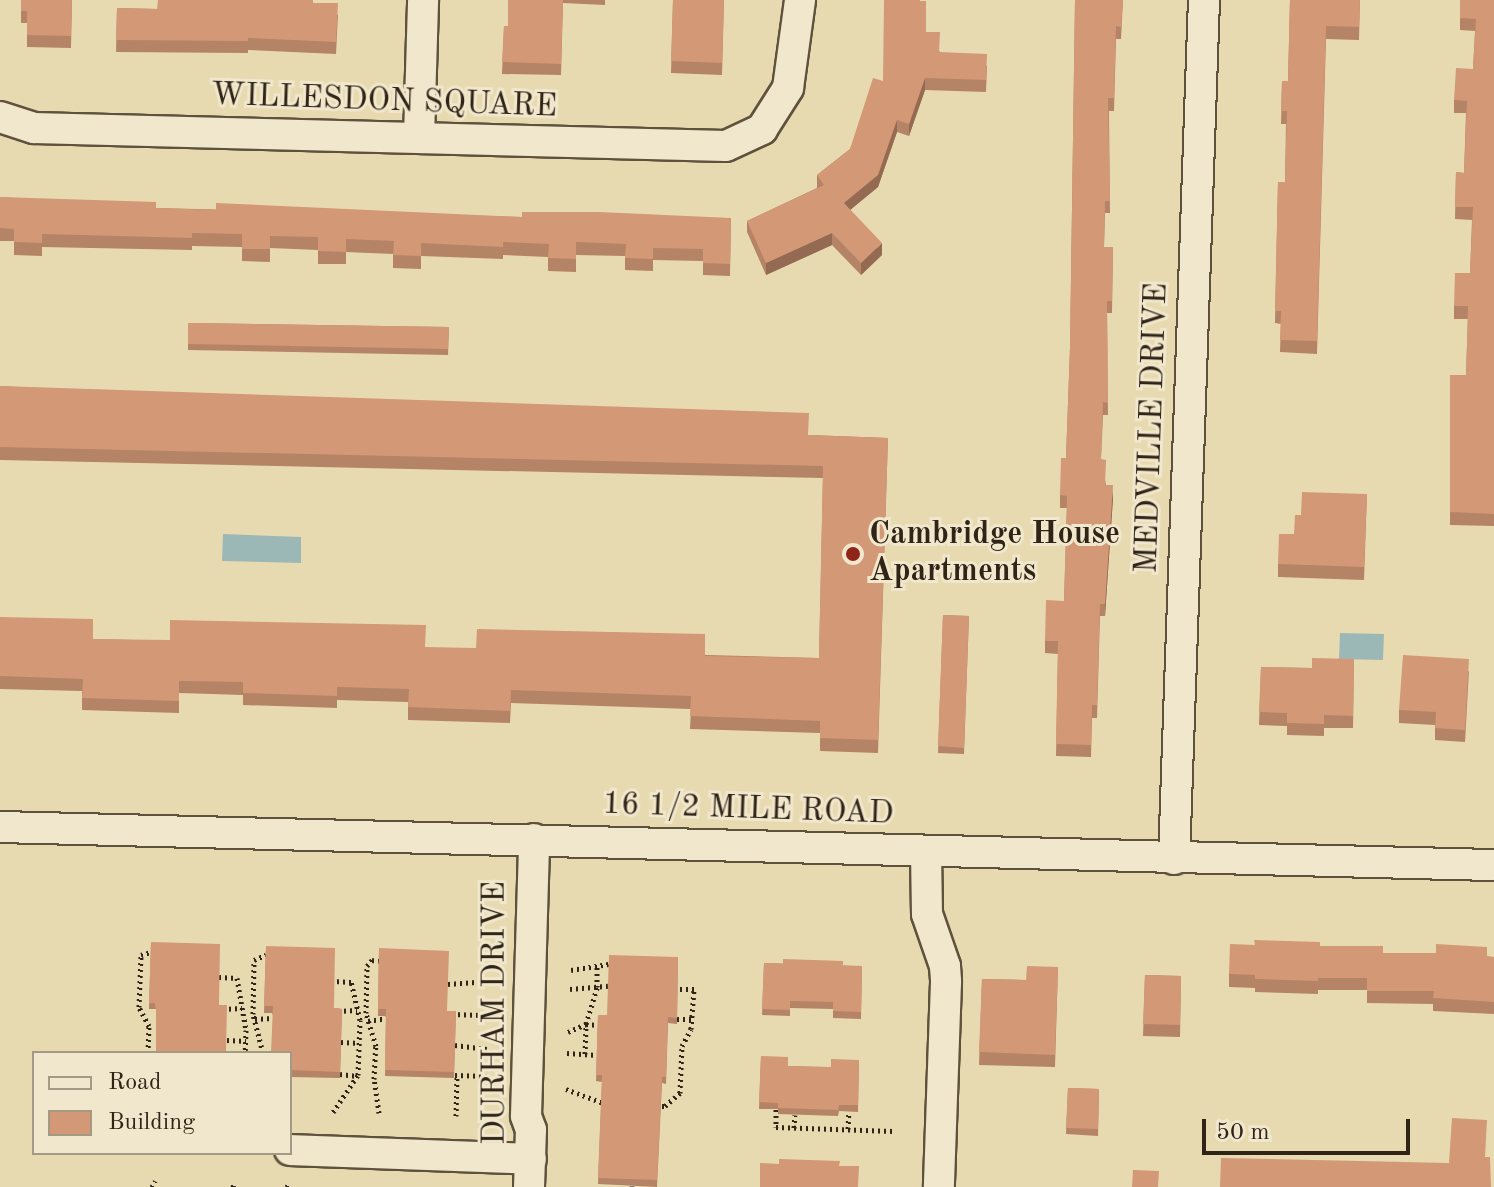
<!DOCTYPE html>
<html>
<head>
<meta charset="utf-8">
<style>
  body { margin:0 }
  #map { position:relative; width:1494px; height:1187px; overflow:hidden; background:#e8dab0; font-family:"Old Standard TT",serif }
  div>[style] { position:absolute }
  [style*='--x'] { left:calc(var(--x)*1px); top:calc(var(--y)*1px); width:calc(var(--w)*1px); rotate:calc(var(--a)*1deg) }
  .water>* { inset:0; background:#9bb8b6 }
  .path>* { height:5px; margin-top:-2.5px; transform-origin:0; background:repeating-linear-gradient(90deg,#302417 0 2px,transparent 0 6px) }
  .roads { filter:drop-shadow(2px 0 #5e523d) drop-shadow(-2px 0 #5e523d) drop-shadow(0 2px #5e523d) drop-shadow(0 -2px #5e523d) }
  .minor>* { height:30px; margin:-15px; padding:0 15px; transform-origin:15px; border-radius:15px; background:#f0e7cc }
  .wall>* { inset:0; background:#b58365 }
  .shaded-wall>* { inset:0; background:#946a53 }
  .building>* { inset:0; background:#d39876 }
  .dots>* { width:22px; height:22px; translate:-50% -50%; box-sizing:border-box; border:4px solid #f0e7cc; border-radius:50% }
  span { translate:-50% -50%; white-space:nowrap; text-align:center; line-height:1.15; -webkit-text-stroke:6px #f0e7cc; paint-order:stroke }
  .street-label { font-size:32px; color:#302417 }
  .poi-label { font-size:32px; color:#302417; font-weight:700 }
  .left { translate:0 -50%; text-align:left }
  .legend { position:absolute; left:32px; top:1051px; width:260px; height:104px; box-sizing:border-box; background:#f0e7cc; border:2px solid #a39984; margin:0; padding:10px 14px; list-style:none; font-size:24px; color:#302417 }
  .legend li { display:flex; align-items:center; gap:16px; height:40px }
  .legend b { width:40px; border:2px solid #a39984 }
  .scale { position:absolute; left:1202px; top:1119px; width:208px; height:36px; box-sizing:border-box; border:4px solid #302417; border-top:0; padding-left:10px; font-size:24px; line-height:28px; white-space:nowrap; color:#302417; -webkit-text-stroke:6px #f0e7cc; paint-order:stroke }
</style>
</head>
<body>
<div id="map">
  <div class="water">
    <i style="clip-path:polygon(223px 534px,301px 537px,301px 563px,222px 561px)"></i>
    <i style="clip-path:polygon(1340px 633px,1384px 634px,1383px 660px,1339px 659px)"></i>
  </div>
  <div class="path">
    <i style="--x:571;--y:970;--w:38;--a:-9"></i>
    <i style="--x:219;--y:977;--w:18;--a:3"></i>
    <i style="--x:237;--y:978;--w:53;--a:80.2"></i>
    <i style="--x:246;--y:1030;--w:23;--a:92"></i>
    <i style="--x:448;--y:984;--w:42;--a:-4.1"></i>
    <i style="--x:570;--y:989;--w:38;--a:-5"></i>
    <i style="--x:223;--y:1009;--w:19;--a:-3"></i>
    <i style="--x:338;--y:1011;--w:19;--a:-3"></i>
    <i style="--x:452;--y:1014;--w:37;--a:2"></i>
    <i style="--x:255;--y:1019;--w:18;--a:-3"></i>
    <i style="--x:677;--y:1019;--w:15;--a:0"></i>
    <i style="--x:368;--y:1021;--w:18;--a:-9"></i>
    <i style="--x:568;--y:1032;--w:20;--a:-24"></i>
    <i style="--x:586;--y:1024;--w:12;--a:5"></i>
    <i style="--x:227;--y:1040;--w:19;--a:3"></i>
    <i style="--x:341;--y:1042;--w:18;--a:3"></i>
    <i style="--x:455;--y:1045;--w:32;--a:7"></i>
    <i style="--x:148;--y:1053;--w:27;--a:-88"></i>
    <i style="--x:149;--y:1026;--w:21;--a:-118"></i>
    <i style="--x:139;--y:1007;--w:52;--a:-87.8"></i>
    <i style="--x:141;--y:955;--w:10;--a:-17"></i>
    <i style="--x:263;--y:1053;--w:40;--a:-104.4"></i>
    <i style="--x:253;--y:1014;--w:54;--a:-88.9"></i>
    <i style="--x:254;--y:960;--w:13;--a:-23"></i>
    <i style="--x:567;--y:1053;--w:30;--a:4"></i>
    <i style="--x:585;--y:1054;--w:30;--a:-88"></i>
    <i style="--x:586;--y:1024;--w:39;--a:-73"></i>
    <i style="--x:597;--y:987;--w:23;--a:-90"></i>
    <i style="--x:340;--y:1074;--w:17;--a:7"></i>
    <i style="--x:455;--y:1075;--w:32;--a:2"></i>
    <i style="--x:566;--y:1089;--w:43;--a:20.6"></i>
    <i style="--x:656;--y:1106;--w:9;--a:0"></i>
    <i style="--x:665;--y:1106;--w:20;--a:-41"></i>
    <i style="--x:680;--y:1093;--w:47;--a:-87.6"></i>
    <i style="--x:682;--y:1046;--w:19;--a:-62"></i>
    <i style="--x:691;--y:1029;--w:40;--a:-85.7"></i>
    <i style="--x:694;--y:989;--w:17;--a:180"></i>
    <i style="--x:776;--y:1109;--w:18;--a:90"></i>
    <i style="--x:776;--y:1127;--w:117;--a:2"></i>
    <i style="--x:333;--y:1112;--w:45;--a:-56"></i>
    <i style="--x:358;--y:1075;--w:55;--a:-87.9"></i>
    <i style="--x:360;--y:1020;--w:39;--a:-103"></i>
    <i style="--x:351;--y:982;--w:17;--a:-177"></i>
    <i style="--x:379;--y:1113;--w:34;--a:-98"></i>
    <i style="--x:374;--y:1079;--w:33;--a:-87"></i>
    <i style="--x:376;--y:1046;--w:34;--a:-107"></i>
    <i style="--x:366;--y:1013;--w:47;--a:-88.8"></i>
    <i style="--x:367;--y:966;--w:8;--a:-50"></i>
    <i style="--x:372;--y:960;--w:7;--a:8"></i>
    <i style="--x:456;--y:1116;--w:41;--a:-88.6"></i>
    <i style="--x:794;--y:1128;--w:13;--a:-86"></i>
    <i style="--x:848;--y:1129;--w:17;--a:-87"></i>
    <i style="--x:323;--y:1186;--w:1;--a:90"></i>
    <i style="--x:152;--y:1187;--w:7;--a:-63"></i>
    <i style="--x:233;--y:1187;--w:4;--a:-76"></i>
    <i style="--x:287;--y:1187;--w:2;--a:-63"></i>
    <i style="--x:632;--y:1187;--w:1;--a:-90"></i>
  </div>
  <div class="roads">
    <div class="minor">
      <i style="--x:0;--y:117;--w:36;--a:18"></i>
      <i style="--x:34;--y:128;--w:692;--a:1.49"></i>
      <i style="--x:726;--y:146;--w:40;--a:-25"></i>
      <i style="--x:762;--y:129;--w:49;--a:-57.6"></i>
      <i style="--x:788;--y:88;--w:89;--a:-82.2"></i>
      <i style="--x:419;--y:138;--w:138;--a:-88.3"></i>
      <i style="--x:0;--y:827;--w:1494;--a:1.46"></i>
      <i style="--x:926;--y:851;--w:63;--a:89.1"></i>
      <i style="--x:927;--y:914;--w:55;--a:70.9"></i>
      <i style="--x:945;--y:966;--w:16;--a:86"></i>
      <i style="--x:946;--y:982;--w:205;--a:92"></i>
      <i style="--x:1174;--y:859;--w:860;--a:-88"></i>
      <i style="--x:290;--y:1150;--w:241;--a:2.1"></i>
      <i style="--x:529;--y:1187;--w:57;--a:-88"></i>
      <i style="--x:531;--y:1130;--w:15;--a:-110"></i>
      <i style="--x:526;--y:1116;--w:277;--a:-88.3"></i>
    </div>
  </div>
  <div class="wall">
    <i style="clip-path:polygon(21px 0,72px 0,71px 48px,27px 47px,27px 23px,21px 23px)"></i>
    <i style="clip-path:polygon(508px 0,605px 0,605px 5px,563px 3px,561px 75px,502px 74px,504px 26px,508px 26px)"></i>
    <i style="clip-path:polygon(673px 0,724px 0,722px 75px,671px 73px)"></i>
    <i style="clip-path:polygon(1075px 0,1123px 0,1121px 39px,1116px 39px,1114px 111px,1109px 111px,1110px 213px,1105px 213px,1104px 247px,1113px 247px,1112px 313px,1107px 313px,1108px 415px,1103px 415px,1101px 459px,1106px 485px,1113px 498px,1105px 616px,1100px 616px,1097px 718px,1092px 718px,1091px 757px,1056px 756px,1058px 654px,1045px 653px,1045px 641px,1064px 601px,1067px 508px,1060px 508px,1060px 495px,1066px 458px,1070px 348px)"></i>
    <i style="clip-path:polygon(1290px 0,1360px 0,1359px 40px,1326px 39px,1317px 354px,1280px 352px,1281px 324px,1275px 323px,1278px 182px,1285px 182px,1286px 124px,1281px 124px,1282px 81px,1288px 81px)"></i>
    <i style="clip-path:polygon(1494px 0,1494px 526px,1450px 525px,1450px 375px,1466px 375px,1468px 319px,1454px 319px,1454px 306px,1470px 273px,1472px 220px,1455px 219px,1456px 172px,1464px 173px,1466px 113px,1454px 113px,1454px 100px,1473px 69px,1475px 31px,1460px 30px,1460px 18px)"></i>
    <i style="clip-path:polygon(314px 3px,338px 15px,336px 54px,248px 50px,248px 53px,116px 52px,117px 8px,157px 9px)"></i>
    <i style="clip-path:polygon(926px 32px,940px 52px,987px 66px,986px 92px,925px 90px,909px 136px,897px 132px,878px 187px,850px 210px,882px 255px,861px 275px,832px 245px,766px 275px,747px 232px,747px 221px,817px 188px,817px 175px,850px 149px,883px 81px)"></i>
    <i style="clip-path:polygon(0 197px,156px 208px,522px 217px,731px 218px,730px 276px,703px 275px,703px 261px,653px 260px,653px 271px,625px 270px,625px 256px,576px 255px,576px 272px,548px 271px,548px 257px,503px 255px,503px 259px,421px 256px,421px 269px,393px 268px,393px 254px,346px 252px,346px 264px,318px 264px,318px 250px,270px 248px,270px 262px,242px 261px,242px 247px,192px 246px,192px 250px,42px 247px,42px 256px,14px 255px,14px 241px,0 241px)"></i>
    <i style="clip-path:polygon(188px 323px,449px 327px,448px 355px,188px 350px)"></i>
    <i style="clip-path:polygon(0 386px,809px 435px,888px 438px,878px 753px,820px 751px,820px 733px,690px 729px,691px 709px,511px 703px,510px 723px,408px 720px,408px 702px,337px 700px,337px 708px,243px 705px,243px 695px,179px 693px,179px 713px,82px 710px,82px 691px,0 689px,0 617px,93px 639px,819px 658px,823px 478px,0 460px)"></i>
    <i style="clip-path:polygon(1367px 494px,1364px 580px,1278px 577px,1278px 564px,1294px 534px,1301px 515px)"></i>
    <i style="clip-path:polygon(943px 615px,969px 616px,964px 754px,938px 753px)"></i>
    <i style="clip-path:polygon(1354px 659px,1353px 728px,1324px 728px,1324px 736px,1287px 735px,1287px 726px,1259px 725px,1261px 667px,1312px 668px)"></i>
    <i style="clip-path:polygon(1469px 671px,1465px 742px,1435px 740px,1435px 725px,1399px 723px,1399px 710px)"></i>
    <i style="clip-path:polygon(151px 942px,156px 1009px,149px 1009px)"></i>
    <i style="clip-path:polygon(266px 946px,334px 1008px,342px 1009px,340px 1078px,290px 1077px,290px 1053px,272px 1013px,264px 1013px)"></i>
    <i style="clip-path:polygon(1320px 946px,1383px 953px,1494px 957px,1494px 1014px,1433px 1011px,1433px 1004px,1367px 1003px,1367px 990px,1318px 990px,1318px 994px,1255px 992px,1255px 988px,1229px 987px,1229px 974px)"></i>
    <i style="clip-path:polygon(379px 948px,447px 1011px,456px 1011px,454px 1078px,385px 1076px,386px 1016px,378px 1016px)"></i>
    <i style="clip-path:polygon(678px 957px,677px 1024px,668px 1023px,666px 1084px,662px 1083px,657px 1187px,598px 1184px,602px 1082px,596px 1081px,598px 1015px,607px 1015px)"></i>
    <i style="clip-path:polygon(764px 963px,862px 966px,861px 1019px,833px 1018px,833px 1009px,790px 1008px,790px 1016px,762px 1015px)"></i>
    <i style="clip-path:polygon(1058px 967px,1055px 1067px,979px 1065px,982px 979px,1026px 980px)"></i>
    <i style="clip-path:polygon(1145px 975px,1181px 976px,1180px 1037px,1143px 1036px)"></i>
    <i style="clip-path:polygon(761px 1056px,788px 1066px,831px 1067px,859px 1060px,858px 1112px,839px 1111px,838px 1116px,778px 1114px,778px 1109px,759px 1109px)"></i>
    <i style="clip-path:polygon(1068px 1088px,1099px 1089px,1098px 1136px,1066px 1134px)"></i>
  </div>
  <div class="shaded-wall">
    <i style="clip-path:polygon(925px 78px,925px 90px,909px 136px,909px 124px)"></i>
    <i style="clip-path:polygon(897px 120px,897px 132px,878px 187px,844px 215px,844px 203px)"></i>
    <i style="clip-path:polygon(832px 233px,832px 245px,766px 275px,766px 263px)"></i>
    <i style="clip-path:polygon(882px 243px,882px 255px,861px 275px,861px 263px)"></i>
    <i style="clip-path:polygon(1113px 485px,1113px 498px,1105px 616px,1105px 604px)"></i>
  </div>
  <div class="building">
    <i style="clip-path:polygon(21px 0,72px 0,71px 36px,27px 35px,27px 11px,21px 11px)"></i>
    <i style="clip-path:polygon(158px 0,313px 0,313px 3px,338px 3px,336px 42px,248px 38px,248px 41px,116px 40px,117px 8px,157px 9px)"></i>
    <i style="clip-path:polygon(508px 0,563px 0,561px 64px,502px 62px,504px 26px,508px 26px)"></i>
    <i style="clip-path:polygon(673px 0,724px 0,722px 63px,671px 61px)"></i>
    <i style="clip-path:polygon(884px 0,920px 0,920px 1px,926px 1px,926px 32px,940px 32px,939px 52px,987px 54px,986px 80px,925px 78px,909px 124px,897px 120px,878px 175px,844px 203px,882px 243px,861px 263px,832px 233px,766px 263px,747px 221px,824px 185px,817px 175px,850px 149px,873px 78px,883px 81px)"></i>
    <i style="clip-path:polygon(1075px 0,1123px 0,1121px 27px,1116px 26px,1114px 98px,1108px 98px,1110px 201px,1105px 201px,1104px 247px,1113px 247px,1112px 301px,1107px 301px,1108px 403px,1103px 402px,1101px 459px,1106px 460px,1105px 485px,1113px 485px,1105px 604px,1100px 604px,1097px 705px,1092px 705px,1091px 745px,1056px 744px,1058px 641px,1045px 641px,1046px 600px,1064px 601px,1067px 496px,1060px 495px,1061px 458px,1066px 458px,1070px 348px)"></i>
    <i style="clip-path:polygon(1290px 0,1360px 0,1359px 27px,1326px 26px,1317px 341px,1280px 340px,1281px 311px,1275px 311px,1278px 182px,1285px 182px,1287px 111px,1281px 111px,1282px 81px,1288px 81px)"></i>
    <i style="clip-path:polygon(1460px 0,1494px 0,1494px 514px,1450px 512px,1450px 375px,1466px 375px,1468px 306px,1454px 306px,1455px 273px,1470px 273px,1473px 207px,1455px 207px,1456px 172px,1464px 173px,1467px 101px,1454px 100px,1456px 68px,1473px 69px,1476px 19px,1460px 18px)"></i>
    <i style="clip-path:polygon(0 197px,156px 202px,156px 208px,216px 210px,216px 203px,522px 217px,522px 212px,599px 212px,731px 218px,730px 264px,703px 263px,703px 249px,653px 248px,653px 259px,625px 258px,626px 244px,576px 242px,576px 259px,548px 258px,549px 244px,503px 242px,503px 247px,421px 243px,421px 256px,393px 255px,394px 241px,346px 239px,346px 252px,318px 251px,318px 237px,270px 236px,270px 249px,242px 249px,242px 234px,192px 233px,192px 238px,42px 234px,42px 243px,14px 242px,14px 229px,0 228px)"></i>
    <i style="clip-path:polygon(188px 323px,449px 327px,448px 349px,188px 344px)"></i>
    <i style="clip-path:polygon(0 386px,809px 413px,808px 435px,888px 438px,878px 740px,820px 738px,820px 721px,690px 716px,691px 696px,511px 690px,510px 711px,408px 707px,409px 689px,337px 687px,337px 696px,243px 693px,243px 682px,179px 681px,179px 701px,82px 698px,83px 679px,0 676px,0 617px,93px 619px,93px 639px,170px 640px,170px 620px,426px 625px,425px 647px,476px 648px,477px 629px,705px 634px,705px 656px,819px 658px,823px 466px,0 447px)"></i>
    <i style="clip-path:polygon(1302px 492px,1367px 494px,1364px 567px,1278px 564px,1279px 534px,1294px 534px,1295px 515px,1301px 515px)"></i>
    <i style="clip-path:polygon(943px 615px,969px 616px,964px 748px,938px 746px)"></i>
    <i style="clip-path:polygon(1403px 655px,1469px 659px,1465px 730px,1435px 728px,1436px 712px,1399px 710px)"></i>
    <i style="clip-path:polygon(1312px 658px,1354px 659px,1353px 716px,1324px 715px,1324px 724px,1287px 723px,1287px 713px,1259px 712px,1261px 667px,1312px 668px)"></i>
    <i style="clip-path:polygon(1254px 940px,1320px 942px,1320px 946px,1383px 946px,1383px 953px,1436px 953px,1436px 944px,1487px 947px,1487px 956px,1494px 957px,1494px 1002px,1433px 998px,1434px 991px,1367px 991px,1367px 978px,1318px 978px,1318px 981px,1255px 979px,1255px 975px,1229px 974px,1230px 944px,1255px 945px)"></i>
    <i style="clip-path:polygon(151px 942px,220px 944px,219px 1005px,227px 1005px,226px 1053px,156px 1053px,156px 1003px,149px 1003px)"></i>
    <i style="clip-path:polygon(266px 946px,335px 948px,334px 1008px,342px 1009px,340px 1072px,290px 1070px,290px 1053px,271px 1053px,273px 1006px,264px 1006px)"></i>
    <i style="clip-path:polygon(379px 948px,449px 951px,447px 1011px,456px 1011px,454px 1072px,385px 1070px,386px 1009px,378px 1009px)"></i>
    <i style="clip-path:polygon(609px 955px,678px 957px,677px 1018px,668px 1017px,666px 1077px,662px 1077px,657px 1180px,598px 1178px,602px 1075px,596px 1075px,598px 1015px,607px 1015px)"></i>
    <i style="clip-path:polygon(783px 959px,843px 961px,843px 966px,862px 966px,861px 1012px,833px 1011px,833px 1002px,790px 1001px,790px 1010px,762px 1009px,764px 963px,783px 964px)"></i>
    <i style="clip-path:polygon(1027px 966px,1058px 967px,1055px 1055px,979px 1052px,982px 979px,1026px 980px)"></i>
    <i style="clip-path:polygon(1145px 975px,1181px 976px,1180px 1025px,1143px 1024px)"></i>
    <i style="clip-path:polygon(761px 1056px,788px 1057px,788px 1066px,810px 1067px,831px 1067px,831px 1059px,859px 1060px,858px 1105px,839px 1105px,838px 1110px,778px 1108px,778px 1103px,759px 1102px)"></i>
    <i style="clip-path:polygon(1068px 1088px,1099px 1089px,1098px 1129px,1066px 1128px)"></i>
    <i style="clip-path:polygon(1452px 1118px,1487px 1120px,1485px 1157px,1490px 1157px,1491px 1187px,1220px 1187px,1221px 1158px,1449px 1163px)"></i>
    <i style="clip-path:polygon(779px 1159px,840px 1161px,839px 1166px,859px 1166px,858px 1187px,760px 1187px,760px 1163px,779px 1164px)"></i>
    <i style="clip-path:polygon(1133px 1170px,1159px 1171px,1158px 1187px,1132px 1187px)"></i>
  </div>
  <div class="dots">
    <i style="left:853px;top:554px;background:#8f2418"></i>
  </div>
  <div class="street-label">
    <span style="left:384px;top:102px;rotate:2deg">WILLESDON SQUARE</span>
    <span style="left:1153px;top:428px;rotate:-88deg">MEDVILLE DRIVE</span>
    <span style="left:748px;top:810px;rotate:2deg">16 1/2 MILE ROAD</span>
    <span style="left:496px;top:1013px;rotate:-90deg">DURHAM DRIVE</span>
  </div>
  <div class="poi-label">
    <span class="left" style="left:869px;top:554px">Cambridge House<br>Apartments</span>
  </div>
  <ul class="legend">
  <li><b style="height:10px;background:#f0e7cc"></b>Road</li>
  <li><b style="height:22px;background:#d39876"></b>Building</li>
  </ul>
  <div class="scale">50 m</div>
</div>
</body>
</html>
